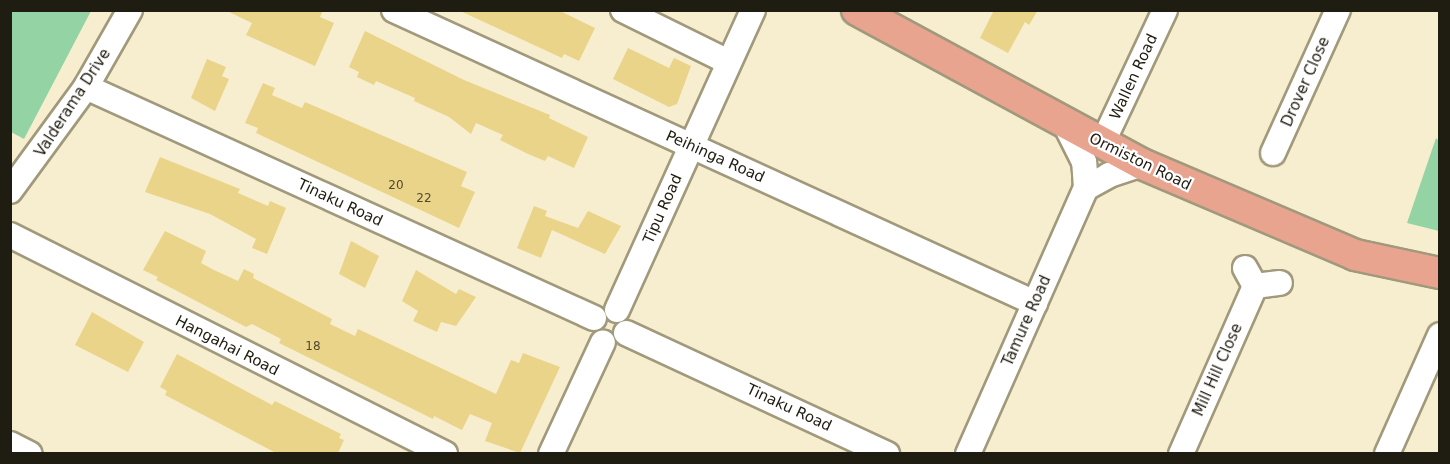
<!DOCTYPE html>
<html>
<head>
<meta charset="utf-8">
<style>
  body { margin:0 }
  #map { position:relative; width:1450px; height:464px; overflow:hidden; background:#f7eecf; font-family:"DejaVu Sans",sans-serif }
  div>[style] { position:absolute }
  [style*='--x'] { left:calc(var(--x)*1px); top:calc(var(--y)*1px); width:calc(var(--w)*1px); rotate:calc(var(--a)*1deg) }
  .green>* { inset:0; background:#93d3a4 }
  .building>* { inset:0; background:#ead489 }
  .roads { filter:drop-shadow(2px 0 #a1997c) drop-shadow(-2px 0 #a1997c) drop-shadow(0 2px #a1997c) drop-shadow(0 -2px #a1997c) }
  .minor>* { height:24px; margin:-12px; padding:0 12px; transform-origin:12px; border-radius:12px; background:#fff }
  .major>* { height:30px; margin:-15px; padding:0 15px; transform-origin:15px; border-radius:15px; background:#e8a48e }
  span { translate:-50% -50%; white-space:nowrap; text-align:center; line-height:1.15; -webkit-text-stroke:4.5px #fff; paint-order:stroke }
  .number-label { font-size:12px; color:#524a2f }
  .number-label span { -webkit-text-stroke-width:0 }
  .street-label { font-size:15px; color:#1f1c11 }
  .frame { position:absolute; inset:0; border:12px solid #1f1c11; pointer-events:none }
</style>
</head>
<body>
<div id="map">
  <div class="green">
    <i style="clip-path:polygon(10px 11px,91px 11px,24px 139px,11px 132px)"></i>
    <i style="clip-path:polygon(1436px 138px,1440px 142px,1439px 231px,1407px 223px)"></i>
  </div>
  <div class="building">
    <i style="clip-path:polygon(225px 10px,323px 10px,320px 17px,334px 23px,315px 66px,246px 35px,252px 23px)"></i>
    <i style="clip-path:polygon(458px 10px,558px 10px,595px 28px,579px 61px,564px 54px,562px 58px)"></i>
    <i style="clip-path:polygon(994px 10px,1038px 10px,1029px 25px,1025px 22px,1008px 53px,980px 38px)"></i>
    <i style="clip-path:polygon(365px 31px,464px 80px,550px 115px,549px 118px,588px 137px,574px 168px,548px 156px,545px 161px,528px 154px,500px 140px,503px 135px,476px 123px,471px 134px,449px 117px,414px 101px,415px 98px,376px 81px,374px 85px,357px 77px,359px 72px,349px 67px)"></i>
    <i style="clip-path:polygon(628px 48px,669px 68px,674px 58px,691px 66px,677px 104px,669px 107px,613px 79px)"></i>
    <i style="clip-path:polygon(207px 59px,226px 67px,222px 76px,229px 79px,215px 111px,191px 98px)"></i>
    <i style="clip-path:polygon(263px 83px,275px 88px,272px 95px,302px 108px,305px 102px,467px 172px,461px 186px,475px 192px,459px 228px,256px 133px,258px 128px,245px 123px)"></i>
    <i style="clip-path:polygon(160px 157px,240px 189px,238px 193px,268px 206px,270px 201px,286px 208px,267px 254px,252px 248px,256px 239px,210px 214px,145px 192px)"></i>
    <i style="clip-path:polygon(534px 206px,547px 211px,545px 216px,578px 228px,588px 211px,621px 226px,605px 254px,552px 230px,541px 258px,517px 248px)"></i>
    <i style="clip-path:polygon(165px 231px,206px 251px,201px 263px,214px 270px,238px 281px,244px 269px,254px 274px,253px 278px,332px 319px,330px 324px,355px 336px,358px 329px,496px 394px,511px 360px,519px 363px,523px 353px,560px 367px,520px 453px,485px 441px,492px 423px,470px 414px,462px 430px,434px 416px,433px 419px,279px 343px,281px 339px,252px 324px,246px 327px,156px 280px,158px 277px,143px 270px)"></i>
    <i style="clip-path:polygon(351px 241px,379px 256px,365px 288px,339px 274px)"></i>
    <i style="clip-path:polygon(416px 270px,456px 294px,459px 289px,476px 297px,456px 326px,441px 322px,437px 332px,413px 321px,418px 311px,402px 301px)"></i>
    <i style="clip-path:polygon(92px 312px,144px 342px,128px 372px,75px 345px)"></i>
    <i style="clip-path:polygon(177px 354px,272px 405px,275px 401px,341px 434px,339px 438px,344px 440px,338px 453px,276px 453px,165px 395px,167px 391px,160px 387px)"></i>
  </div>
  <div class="roads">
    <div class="minor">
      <i style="--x:394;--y:10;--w:705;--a:24.57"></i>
      <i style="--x:623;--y:10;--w:117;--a:26.3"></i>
      <i style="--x:86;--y:87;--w:558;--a:24.45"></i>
      <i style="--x:1102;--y:144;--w:148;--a:-64.8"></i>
      <i style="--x:1273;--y:153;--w:157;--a:-65.6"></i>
      <i style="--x:1086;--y:188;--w:26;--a:-29"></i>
      <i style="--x:1109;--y:175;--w:35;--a:-18"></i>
      <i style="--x:10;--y:191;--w:129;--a:-53.8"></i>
      <i style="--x:86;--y:87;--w:89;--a:-60.3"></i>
      <i style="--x:10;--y:235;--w:487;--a:26.7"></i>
      <i style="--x:1245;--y:268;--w:21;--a:61"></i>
      <i style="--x:1255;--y:286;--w:25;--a:-7"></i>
      <i style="--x:617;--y:310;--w:329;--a:-65.6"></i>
      <i style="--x:626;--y:333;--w:288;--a:24.9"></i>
      <i style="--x:10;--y:444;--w:22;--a:27"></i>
      <i style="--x:551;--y:454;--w:123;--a:-65.1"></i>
      <i style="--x:968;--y:454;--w:291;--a:-66.1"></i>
      <i style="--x:1086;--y:188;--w:26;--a:-94"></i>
      <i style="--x:1084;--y:162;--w:40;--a:-116.6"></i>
      <i style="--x:1181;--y:454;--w:184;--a:-66.2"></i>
      <i style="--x:1387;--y:454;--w:130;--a:-66"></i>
    </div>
    <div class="major">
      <i style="--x:857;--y:10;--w:324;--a:28.4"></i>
      <i style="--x:1142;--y:164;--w:232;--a:23.1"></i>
      <i style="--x:1355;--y:255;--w:87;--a:12"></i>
    </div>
  </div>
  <div class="number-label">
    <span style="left:396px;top:186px">20</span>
    <span style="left:424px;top:199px">22</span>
    <span style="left:313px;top:347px">18</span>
  </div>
  <div class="street-label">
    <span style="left:1134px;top:77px;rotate:-65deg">Wallen Road</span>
    <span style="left:1306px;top:82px;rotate:-66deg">Drover Close</span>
    <span style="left:73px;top:103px;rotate:-57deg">Valderama Drive</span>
    <span style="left:715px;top:157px;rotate:24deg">Peihinga Road</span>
    <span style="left:1140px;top:162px;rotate:26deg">Ormiston Road</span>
    <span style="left:340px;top:203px;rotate:25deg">Tinaku Road</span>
    <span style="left:663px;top:209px;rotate:-66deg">Tipu Road</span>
    <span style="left:1027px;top:321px;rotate:-66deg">Tamure Road</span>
    <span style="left:227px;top:346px;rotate:27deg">Hangahai Road</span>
    <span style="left:1218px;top:370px;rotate:-66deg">Mill Hill Close</span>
    <span style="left:789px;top:408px;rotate:25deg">Tinaku Road</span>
  </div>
  <div class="frame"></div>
</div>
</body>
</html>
